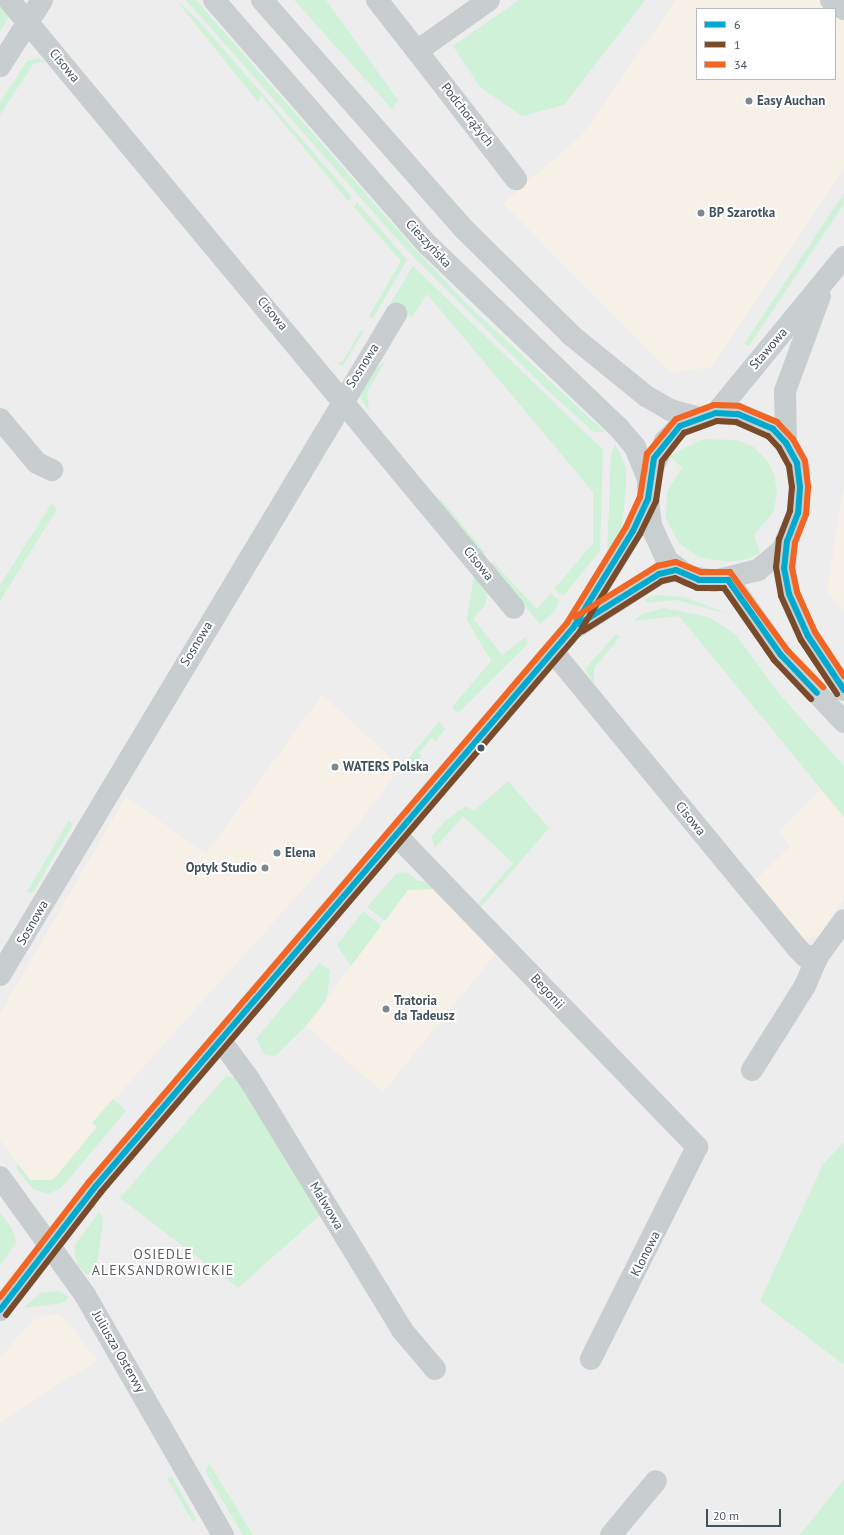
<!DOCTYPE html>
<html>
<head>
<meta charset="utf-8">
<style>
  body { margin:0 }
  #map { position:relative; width:844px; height:1535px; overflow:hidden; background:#eeeded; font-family:"PT Sans",sans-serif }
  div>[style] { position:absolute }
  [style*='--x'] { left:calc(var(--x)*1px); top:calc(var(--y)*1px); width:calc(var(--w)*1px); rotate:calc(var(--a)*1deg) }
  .commercial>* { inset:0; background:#f7f0e6 }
  .green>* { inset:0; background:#cef1d8 }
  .minor>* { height:22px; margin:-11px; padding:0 11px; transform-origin:11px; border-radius:11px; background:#c8cdcf }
  .tertiary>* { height:22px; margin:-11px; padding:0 11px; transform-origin:11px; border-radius:11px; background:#c8cdcf }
  .secondary>* { height:22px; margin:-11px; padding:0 11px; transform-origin:11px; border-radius:11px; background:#c9ced1 }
  .bus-1>* { height:6px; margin:-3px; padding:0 3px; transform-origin:3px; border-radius:3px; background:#00a9ce }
  .bus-2>* { height:6px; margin:-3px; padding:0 3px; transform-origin:3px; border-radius:3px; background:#7a4b2a }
  .bus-3>* { height:6px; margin:-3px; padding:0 3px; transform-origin:3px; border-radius:3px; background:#f26522 }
  .dots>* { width:11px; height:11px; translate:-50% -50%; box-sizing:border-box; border:2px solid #fff; border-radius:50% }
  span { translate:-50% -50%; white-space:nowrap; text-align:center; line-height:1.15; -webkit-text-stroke:4px #fff; paint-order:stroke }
  .street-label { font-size:13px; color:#42525c }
  .poi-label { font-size:13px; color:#42525c; font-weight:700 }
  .left { translate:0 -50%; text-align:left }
  .right { translate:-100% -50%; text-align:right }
  .neighbourhood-label { font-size:14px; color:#585d62; letter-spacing:1px }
  .legend { position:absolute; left:696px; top:8px; width:140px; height:72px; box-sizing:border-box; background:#fff; border:1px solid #b3babe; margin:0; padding:5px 7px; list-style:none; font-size:12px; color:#42525c }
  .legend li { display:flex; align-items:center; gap:8px; height:20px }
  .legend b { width:20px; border:1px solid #b3babe }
  .scale { position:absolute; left:706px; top:1509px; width:75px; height:18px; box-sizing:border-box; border:2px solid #42525c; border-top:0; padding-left:5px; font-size:12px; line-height:14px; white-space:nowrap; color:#42525c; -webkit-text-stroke:3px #fff; paint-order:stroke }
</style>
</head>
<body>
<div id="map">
  <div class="commercial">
    <i style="clip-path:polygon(evenodd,676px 0,844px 0,844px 168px,712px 367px,670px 373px,503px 203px,582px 135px,676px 0,697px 9px,835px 9px,835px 79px,697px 79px,697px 9px)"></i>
    <i style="clip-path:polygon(844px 486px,844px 613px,827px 591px)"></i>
    <i style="clip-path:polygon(322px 695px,401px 767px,339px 849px,93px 1123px,97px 1127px,53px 1180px,30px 1180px,0 1140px,0 1014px,126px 797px,206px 854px)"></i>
    <i style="clip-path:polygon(821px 790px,844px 817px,844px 897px,822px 934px,803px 941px,754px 881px,791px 846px,779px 832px)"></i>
    <i style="clip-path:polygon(433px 889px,495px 954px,383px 1092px,306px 1026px,408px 890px)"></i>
    <i style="clip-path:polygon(54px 1314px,64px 1318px,97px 1360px,0 1422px,0 1358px,33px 1320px)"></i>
  </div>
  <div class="green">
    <i style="clip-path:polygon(0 0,9px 17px,0 32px)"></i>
    <i style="clip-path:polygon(176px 0,198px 20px,352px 197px,348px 201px,261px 96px,258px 102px)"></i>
    <i style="clip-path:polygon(186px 0,196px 0,410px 244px,469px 306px,605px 432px,594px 432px,545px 388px,406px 249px)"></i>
    <i style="clip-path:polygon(294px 0,326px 0,398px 100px,392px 109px)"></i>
    <i style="clip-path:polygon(519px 0,645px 0,564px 105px,522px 116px,480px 87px,453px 46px)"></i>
    <i style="clip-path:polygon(39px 58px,46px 62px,34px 63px,0 115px,0 102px,27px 61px)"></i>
    <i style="clip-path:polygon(844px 193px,844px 204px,749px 346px,744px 344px)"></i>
    <i style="clip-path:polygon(357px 202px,407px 260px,373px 318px,369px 316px,401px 261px,354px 207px)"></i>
    <i style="clip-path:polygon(413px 266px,603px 450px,600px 551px,563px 596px,554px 589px,593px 543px,593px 492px,427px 294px,412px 317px,390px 304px)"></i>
    <i style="clip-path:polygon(361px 330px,364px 331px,343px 366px,336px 363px,342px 362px)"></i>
    <i style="clip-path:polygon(385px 362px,367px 392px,369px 411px,359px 395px,377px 367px)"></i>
    <i style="clip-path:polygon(703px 439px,737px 440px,754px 447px,768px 461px,774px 475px,777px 491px,774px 511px,754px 535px,760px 553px,747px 559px,728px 562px,698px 557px,679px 543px,666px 519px,667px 491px,682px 468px,670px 456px)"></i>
    <i style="clip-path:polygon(615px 444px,626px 467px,626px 487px,622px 527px,607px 554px,611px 455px)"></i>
    <i style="clip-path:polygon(440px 498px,485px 552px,483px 554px,438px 500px)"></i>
    <i style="clip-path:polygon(52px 503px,57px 509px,0 601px,0 585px)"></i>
    <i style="clip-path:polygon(493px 562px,537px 609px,551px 593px,560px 601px,553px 613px,540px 624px,490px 564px)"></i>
    <i style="clip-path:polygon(474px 575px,487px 590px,487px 597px,485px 606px,473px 618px,502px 655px,526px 637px,528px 644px,458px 713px,452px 707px,491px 661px,467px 620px)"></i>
    <i style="clip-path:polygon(657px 595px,684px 597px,729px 614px,676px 600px,647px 603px,644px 599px)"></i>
    <i style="clip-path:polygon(663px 608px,709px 617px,736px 635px,781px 696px,844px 766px,844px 817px,679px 616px,634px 621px,640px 615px)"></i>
    <i style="clip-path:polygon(615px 635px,621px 636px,594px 668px,594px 685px,585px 669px)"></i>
    <i style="clip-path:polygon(439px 722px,445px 729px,436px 741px,431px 738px,419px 753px,422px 757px,408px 774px,401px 767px)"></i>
    <i style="clip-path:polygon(508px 781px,549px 828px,481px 907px,478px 904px,513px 863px,463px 816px,435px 848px,431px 837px,446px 820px,466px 806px,474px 811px)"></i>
    <i style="clip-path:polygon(69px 820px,73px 824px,33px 893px,27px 892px)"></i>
    <i style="clip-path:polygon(406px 872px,419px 881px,430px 881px,433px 889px,408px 890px,385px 921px,367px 907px,396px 874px)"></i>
    <i style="clip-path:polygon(363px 911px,381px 926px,351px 966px,337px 945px)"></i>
    <i style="clip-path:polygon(319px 963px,330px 970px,327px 999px,306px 1026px,275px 1056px,265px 1055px,256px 1039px)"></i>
    <i style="clip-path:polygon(226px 1076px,236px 1078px,320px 1215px,238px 1288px,120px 1198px)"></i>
    <i style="clip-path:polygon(113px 1099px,126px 1111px,61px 1188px,48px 1194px,33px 1189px,16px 1168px,18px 1164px,30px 1180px,53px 1180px,97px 1127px,92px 1123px)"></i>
    <i style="clip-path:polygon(844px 1142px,844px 1365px,760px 1301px,823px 1164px)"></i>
    <i style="clip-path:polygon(0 1212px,12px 1229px,16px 1242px,0 1266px)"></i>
    <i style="clip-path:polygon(99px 1212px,103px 1218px,97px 1268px,86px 1275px,77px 1264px,74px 1246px)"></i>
    <i style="clip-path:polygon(58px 1291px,69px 1297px,63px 1303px,23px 1308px,41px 1293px)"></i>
    <i style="clip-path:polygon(209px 1463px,253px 1535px,243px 1535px,205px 1471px)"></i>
    <i style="clip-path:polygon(172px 1477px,196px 1519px,193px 1522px,167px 1478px)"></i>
    <i style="clip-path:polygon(844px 1479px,844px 1535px,799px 1535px,812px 1520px)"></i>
  </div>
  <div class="minor">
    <i style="--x:9;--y:0;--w:790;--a:50.29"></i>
    <i style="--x:377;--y:0;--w:65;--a:51.9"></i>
    <i style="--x:417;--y:51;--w:88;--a:-35.3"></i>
    <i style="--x:831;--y:0;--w:16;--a:35"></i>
    <i style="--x:417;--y:51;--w:162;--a:52.3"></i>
    <i style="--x:0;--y:66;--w:78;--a:-57.5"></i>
    <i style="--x:0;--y:419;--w:57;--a:49.9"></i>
    <i style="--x:37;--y:463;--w:17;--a:25"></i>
    <i style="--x:554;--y:653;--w:381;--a:50.5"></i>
    <i style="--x:796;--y:947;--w:13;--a:45"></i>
    <i style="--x:805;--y:956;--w:13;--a:0"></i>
    <i style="--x:398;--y:837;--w:431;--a:46"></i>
    <i style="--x:697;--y:1147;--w:237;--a:116.6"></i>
    <i style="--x:0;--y:975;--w:771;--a:-59.07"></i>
    <i style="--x:221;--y:1041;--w:47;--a:53.6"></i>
    <i style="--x:249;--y:1079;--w:294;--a:58.6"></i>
    <i style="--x:402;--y:1330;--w:51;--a:49.8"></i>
    <i style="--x:752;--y:1070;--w:99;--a:-57.8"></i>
    <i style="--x:805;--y:986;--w:33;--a:-67"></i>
    <i style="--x:818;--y:956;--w:44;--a:-54.2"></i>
    <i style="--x:0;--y:1177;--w:145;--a:54.2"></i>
    <i style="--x:85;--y:1295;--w:277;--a:60.1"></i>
    <i style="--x:611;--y:1535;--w:70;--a:-50.2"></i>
  </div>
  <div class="tertiary">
    <i style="--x:716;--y:413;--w:202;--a:-50.6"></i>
    <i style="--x:786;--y:443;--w:52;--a:-91.1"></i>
    <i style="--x:785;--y:391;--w:101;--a:-69.8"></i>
    <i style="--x:576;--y:627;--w:98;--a:-32.6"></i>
    <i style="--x:659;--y:574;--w:17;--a:-13"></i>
    <i style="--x:0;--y:1310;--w:155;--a:-52.3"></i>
    <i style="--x:95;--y:1187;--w:736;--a:-49.47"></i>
    <i style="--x:573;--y:628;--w:114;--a:-58.3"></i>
    <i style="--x:633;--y:531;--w:35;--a:-65"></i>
  </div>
  <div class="secondary">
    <i style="--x:214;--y:0;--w:325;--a:48.9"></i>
    <i style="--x:428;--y:245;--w:265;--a:43.8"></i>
    <i style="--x:619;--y:428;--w:25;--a:50"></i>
    <i style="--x:635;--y:447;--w:35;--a:68"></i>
    <i style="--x:262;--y:0;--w:304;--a:48.6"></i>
    <i style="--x:463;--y:228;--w:152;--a:44.7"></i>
    <i style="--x:571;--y:335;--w:97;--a:39.1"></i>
    <i style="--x:646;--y:396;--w:28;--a:30"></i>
    <i style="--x:670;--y:410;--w:28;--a:15"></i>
    <i style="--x:716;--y:413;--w:22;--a:3"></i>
    <i style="--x:738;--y:414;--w:38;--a:23"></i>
    <i style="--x:773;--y:429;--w:19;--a:47"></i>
    <i style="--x:786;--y:443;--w:23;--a:61"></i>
    <i style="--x:797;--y:463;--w:24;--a:83"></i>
    <i style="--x:800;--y:487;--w:26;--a:94"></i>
    <i style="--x:798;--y:513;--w:40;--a:113.4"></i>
    <i style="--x:782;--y:550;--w:31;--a:140"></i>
    <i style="--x:758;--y:570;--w:45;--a:166"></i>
    <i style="--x:714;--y:581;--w:26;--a:-169"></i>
    <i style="--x:688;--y:576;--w:26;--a:-143"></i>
    <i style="--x:667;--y:560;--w:38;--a:-115"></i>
    <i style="--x:651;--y:525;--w:26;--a:-97"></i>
    <i style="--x:648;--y:499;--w:20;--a:-90"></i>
    <i style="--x:648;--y:479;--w:42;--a:-65.9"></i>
    <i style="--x:665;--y:441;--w:21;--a:-45"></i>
    <i style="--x:680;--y:426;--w:38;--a:-20"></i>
    <i style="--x:787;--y:541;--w:27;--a:96"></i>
    <i style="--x:784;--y:568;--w:26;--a:79"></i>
    <i style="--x:789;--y:594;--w:46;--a:65.7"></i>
    <i style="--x:808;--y:636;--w:65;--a:56.3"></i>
    <i style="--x:728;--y:580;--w:92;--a:54.8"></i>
    <i style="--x:781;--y:655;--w:92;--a:46.8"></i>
  </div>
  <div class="bus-1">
    <i style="--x:579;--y:624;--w:94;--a:-32"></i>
    <i style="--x:659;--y:574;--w:17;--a:-13"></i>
    <i style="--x:676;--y:570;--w:25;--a:23"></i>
    <i style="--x:699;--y:580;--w:29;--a:0"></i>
    <i style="--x:728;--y:580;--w:92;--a:54.8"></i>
    <i style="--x:781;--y:655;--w:52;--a:46.5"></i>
    <i style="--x:0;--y:1310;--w:155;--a:-52.3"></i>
    <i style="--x:95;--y:1187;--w:736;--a:-49.47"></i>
    <i style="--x:573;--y:628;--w:114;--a:-58.3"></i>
    <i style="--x:633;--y:531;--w:35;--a:-65"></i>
    <i style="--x:648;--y:499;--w:41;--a:-81.7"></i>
    <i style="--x:654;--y:458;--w:41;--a:-50.9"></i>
    <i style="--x:680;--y:426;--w:38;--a:-20"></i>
    <i style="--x:716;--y:413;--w:22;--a:3"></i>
    <i style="--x:738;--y:414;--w:38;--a:23"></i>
    <i style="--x:773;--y:429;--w:19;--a:47"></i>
    <i style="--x:786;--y:443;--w:23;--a:61"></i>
    <i style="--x:797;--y:463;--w:24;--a:83"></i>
    <i style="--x:800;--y:487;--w:26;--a:94"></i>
    <i style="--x:798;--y:513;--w:30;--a:111"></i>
    <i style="--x:787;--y:541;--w:27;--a:96"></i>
    <i style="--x:784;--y:568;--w:26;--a:79"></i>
    <i style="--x:789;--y:594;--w:46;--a:65.7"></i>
    <i style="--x:808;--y:636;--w:65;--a:56.3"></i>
  </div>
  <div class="bus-2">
    <i style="--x:583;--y:631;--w:93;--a:-32.3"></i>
    <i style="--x:662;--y:581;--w:13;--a:-13"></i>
    <i style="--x:675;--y:578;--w:24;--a:24"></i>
    <i style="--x:697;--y:588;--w:27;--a:0"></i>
    <i style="--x:724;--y:588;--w:88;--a:55.2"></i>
    <i style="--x:774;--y:660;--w:54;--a:46.5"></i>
    <i style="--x:6;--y:1315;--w:155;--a:-52.3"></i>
    <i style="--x:101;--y:1192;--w:736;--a:-49.47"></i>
    <i style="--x:579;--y:633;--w:116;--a:-58.4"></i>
    <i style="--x:640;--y:534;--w:37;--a:-64"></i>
    <i style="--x:656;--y:501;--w:40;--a:-81.5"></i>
    <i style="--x:662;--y:461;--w:36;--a:-52"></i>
    <i style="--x:684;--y:433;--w:35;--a:-20"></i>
    <i style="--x:717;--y:421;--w:19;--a:3"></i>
    <i style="--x:736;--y:422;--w:35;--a:24"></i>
    <i style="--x:768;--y:436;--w:16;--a:47"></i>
    <i style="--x:779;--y:448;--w:21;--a:61"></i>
    <i style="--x:789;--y:466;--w:21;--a:82"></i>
    <i style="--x:792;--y:487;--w:24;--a:95"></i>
    <i style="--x:790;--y:511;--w:30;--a:111"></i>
    <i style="--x:779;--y:539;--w:28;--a:96"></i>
    <i style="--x:776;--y:567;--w:29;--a:80"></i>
    <i style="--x:781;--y:596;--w:48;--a:65.6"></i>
    <i style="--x:801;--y:640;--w:65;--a:56.3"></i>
  </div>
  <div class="bus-3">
    <i style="--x:575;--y:617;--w:97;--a:-31.9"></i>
    <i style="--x:657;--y:566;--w:19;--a:-12"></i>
    <i style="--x:676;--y:562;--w:27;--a:22"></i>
    <i style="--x:701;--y:572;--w:29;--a:0"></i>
    <i style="--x:730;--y:572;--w:97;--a:53.8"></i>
    <i style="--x:787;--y:650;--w:52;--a:45.8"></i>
    <i style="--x:0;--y:1297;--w:145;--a:-52.3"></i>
    <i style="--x:89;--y:1182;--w:736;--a:-49.47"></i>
    <i style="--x:567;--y:623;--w:113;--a:-58.4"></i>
    <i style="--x:626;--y:527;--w:33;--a:-65"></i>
    <i style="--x:640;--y:497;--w:44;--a:-80.8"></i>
    <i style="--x:647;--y:454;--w:45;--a:-50.4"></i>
    <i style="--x:676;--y:419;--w:40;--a:-20.2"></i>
    <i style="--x:714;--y:405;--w:25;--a:2"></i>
    <i style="--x:739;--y:406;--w:41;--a:22.8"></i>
    <i style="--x:777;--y:422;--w:23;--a:47"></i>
    <i style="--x:793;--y:439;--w:25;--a:61"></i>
    <i style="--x:805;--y:461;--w:26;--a:83"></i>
    <i style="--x:808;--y:487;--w:27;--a:94"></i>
    <i style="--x:806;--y:514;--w:31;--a:111"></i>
    <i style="--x:795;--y:543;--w:25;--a:97"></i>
    <i style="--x:792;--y:568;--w:25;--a:78"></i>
    <i style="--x:797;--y:592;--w:44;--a:65.8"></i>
    <i style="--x:815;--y:632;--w:53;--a:56.6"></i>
  </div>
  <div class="dots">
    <i style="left:749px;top:101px;background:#7e888f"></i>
    <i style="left:701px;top:213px;background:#7e888f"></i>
    <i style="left:481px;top:748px;background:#42525c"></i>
    <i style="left:335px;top:767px;background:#7e888f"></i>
    <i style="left:277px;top:853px;background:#7e888f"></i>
    <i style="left:265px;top:868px;background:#7e888f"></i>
    <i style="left:386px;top:1009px;background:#7e888f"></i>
  </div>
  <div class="street-label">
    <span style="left:64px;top:66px;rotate:50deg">Cisowa</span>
    <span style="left:467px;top:115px;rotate:52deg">Podchorążych</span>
    <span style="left:428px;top:244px;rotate:47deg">Cieszyńska</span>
    <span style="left:272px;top:314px;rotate:50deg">Cisowa</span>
    <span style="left:769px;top:349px;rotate:-49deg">Stawowa</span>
    <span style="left:363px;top:366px;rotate:-58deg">Sosnowa</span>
    <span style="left:478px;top:564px;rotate:51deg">Cisowa</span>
    <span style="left:197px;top:644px;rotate:-59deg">Sosnowa</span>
    <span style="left:690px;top:819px;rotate:51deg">Cisowa</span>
    <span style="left:33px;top:923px;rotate:-60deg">Sosnowa</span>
    <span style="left:547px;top:992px;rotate:47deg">Begonii</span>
    <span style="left:326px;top:1206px;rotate:59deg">Malwowa</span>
    <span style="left:646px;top:1254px;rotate:-63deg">Klonowa</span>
    <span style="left:118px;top:1352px;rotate:60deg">Juliusza Osterwy</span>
  </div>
  <div class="poi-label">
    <span class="left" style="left:757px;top:101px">Easy Auchan</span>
    <span class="left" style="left:709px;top:213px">BP Szarotka</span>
    <span class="left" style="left:343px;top:767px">WATERS Polska</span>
    <span class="left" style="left:285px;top:853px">Elena</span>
    <span class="right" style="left:257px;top:868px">Optyk Studio</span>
    <span class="left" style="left:394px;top:1009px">Tratoria<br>da Tadeusz</span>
  </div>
  <div class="neighbourhood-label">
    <span style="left:163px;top:1262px">OSIEDLE<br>ALEKSANDROWICKIE</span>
  </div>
  <ul class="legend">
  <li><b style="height:5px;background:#00a9ce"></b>6</li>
  <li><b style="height:5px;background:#7a4b2a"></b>1</li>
  <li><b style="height:5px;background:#f26522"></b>34</li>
  </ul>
  <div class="scale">20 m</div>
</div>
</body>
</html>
